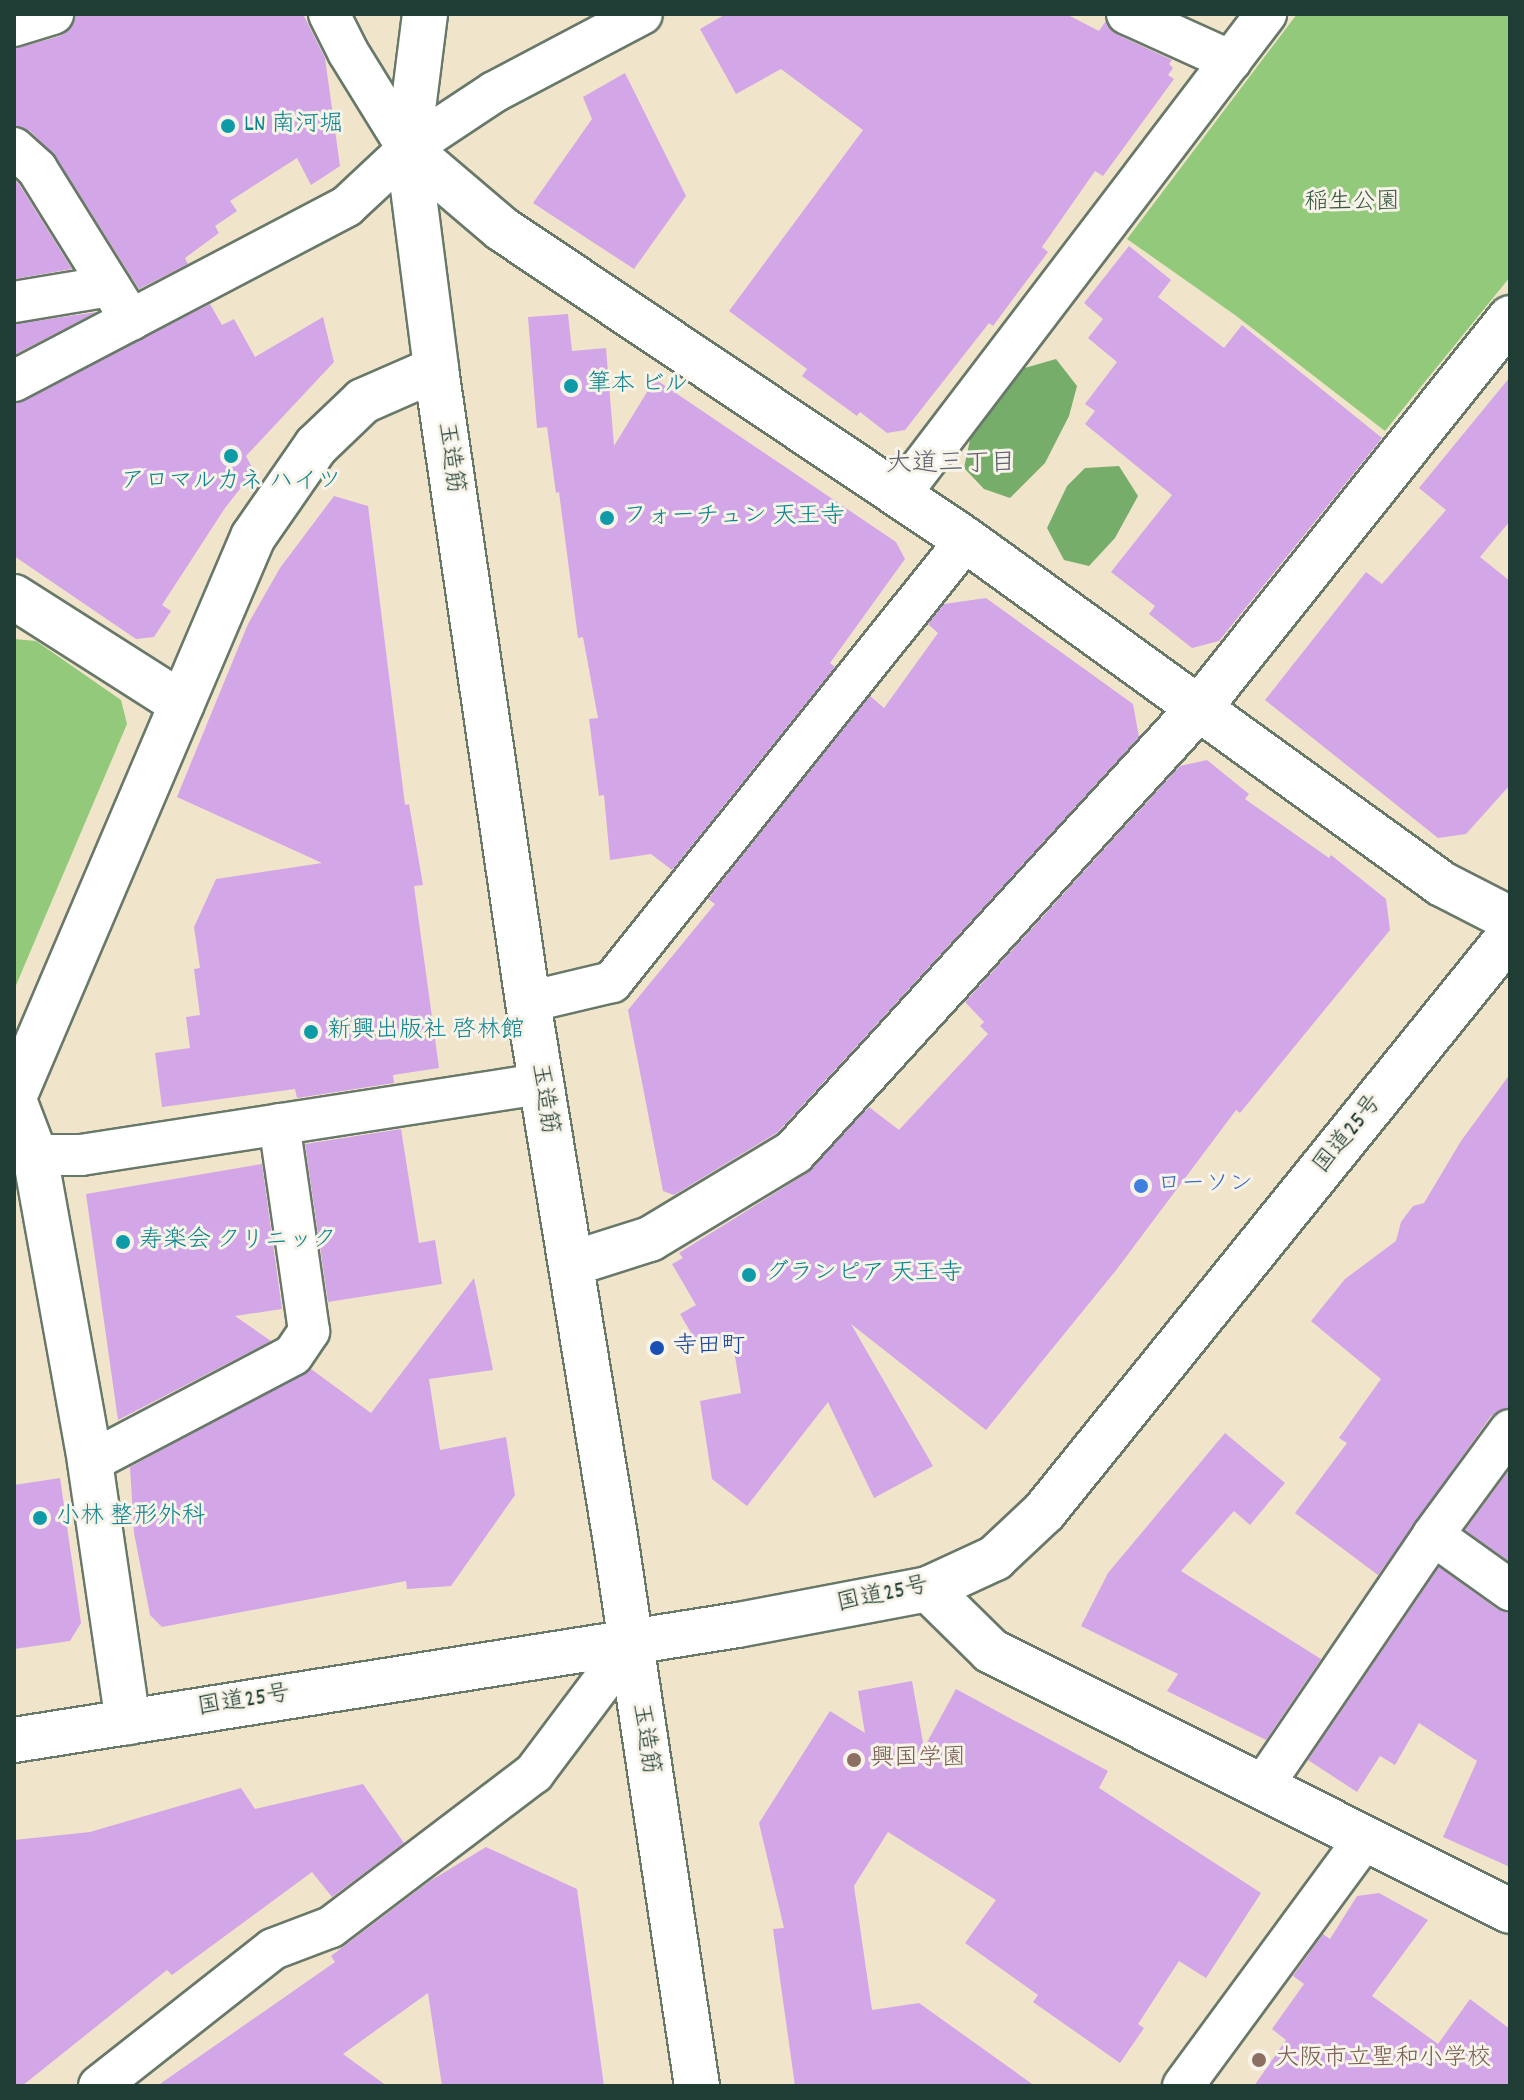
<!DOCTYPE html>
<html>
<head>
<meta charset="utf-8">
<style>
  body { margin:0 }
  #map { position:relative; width:1524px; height:2100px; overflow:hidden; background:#f0e5cb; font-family:Dekko,"Klee One",sans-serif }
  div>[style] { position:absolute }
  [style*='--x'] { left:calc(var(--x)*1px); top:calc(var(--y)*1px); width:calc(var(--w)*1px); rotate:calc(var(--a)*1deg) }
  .green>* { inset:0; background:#93c97b }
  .forest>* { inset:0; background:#76ad6b }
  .building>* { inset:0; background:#d3a6e8 }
  .roads { filter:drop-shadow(2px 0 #687869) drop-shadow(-2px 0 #687869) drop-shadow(0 2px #687869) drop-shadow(0 -2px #687869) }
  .minor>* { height:40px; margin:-20px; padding:0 20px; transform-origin:20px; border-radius:20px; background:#fff }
  .tertiary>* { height:44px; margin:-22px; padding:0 22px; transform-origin:22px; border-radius:22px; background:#fff }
  .trunk>* { height:44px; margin:-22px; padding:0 22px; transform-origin:22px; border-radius:22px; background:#fff }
  .dots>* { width:22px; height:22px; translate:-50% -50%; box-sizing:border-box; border:4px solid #f7f3e8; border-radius:50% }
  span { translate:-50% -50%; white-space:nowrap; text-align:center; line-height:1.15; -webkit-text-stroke:6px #f7f3e8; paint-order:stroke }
  .culture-label { font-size:24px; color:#0d838f }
  .left { translate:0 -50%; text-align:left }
  .park-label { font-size:24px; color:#365942 }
  .street-label { font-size:24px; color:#1f3d34 }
  .shop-label { font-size:24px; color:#366cbe }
  .transit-label { font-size:24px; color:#164399 }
  .education-label { font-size:24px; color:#785e54 }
  .neighbourhood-label { font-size:26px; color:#5e6273 }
  .frame { position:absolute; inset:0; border:16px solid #1f3d34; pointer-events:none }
</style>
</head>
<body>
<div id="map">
  <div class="green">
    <i style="clip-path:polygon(1297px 14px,1510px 14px,1510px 277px,1385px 431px,1235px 315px,1127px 239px)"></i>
    <i style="clip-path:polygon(14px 639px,36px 641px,121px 700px,127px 724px,14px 990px)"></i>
  </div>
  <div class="forest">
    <i style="clip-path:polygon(1056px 359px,1077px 386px,1069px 416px,1045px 463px,1010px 498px,984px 489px,964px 468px,971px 435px,1011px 372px)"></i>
    <i style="clip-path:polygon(1119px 466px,1138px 496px,1115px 538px,1089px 566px,1064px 560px,1047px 528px,1067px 486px,1085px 468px)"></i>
  </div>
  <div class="building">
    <i style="clip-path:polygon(75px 14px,303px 14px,325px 58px,340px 166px,311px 185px,297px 158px,230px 201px,237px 211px,215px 226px,219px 233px,185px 258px,188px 264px,139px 289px,56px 157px,30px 131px,14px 126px,14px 49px,60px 36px,70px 29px)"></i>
    <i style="clip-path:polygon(726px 14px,1066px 14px,1099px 31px,1106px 21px,1118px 35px,1172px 60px,1169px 64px,1173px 68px,1168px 75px,1174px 79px,1103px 176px,1095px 171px,1042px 247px,1048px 252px,993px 326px,989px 323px,905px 430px,887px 433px,860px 412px,857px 416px,802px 376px,807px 369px,729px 311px,863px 130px,781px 69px,736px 94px,700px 29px)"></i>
    <i style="clip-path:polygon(625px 73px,686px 196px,634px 269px,533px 203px,592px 119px,583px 97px)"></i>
    <i style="clip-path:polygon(14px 179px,19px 184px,72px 269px,14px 279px)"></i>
    <i style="clip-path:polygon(1129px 246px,1171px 280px,1158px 297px,1224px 348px,1242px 325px,1382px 438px,1219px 641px,1192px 648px,1149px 614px,1155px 606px,1111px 572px,1172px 495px,1085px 424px,1095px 411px,1085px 404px,1117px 362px,1088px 338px,1103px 319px,1084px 303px)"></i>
    <i style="clip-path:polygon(210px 304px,222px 325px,234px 319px,255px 357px,323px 317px,334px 362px,246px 456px,254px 471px,225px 508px,162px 605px,171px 611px,154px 637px,136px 639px,14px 556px,14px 404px)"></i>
    <i style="clip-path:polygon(97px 312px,14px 355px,14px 324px)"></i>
    <i style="clip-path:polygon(568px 314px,572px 351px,606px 348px,614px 446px,655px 379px,896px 542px,905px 559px,830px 663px,835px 667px,672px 870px,651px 854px,610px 860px,604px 795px,599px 796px,589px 719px,598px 718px,583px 637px,578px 638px,559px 492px,556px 493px,547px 427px,537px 428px,528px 317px)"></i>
    <i style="clip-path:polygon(1510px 377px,1510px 521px,1480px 557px,1510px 581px,1510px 785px,1466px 834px,1438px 838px,1265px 700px,1366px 572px,1382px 584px,1446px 510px,1419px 488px)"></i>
    <i style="clip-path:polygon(334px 496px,368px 506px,405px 805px,409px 804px,423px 885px,414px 886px,439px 1068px,393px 1075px,394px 1083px,297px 1098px,295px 1089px,162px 1107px,155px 1053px,190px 1048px,186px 1017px,200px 1015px,194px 969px,200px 968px,194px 927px,216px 879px,322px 863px,177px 797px,248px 624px,280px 568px)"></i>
    <i style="clip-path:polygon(986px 598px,1133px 704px,1139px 737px,778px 1132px,674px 1195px,663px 1191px,628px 1010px,715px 904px,708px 899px,870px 696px,884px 708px,938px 633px,928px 624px,944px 604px)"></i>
    <i style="clip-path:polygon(1207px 760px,1249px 794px,1245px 799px,1329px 858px,1331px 855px,1386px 899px,1390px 930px,1240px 1113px,1236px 1110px,1117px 1269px,986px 1430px,851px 1324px,933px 1466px,874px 1498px,828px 1402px,747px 1506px,712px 1479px,700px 1401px,741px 1393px,732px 1338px,697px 1343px,680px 1314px,696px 1305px,672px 1264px,683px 1258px,679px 1253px,807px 1173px,869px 1107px,899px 1130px,988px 1034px,980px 1026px,984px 1022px,965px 1002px,1180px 766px)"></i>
    <i style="clip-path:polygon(1510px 1074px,1510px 1407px,1491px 1416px,1378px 1575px,1295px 1513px,1347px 1443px,1339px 1438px,1381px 1379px,1311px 1321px,1345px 1279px,1396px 1241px,1401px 1222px,1413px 1206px,1424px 1203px,1461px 1141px)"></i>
    <i style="clip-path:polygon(401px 1129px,419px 1243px,435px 1240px,442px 1284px,328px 1302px,305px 1144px)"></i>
    <i style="clip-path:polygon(262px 1164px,282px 1309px,235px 1316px,271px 1341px,118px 1420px,86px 1194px)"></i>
    <i style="clip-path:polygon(474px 1278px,493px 1370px,429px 1379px,440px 1450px,506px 1437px,515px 1495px,451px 1586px,407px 1589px,406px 1581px,162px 1627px,150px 1615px,134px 1533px,130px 1467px,311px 1369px,371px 1413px)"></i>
    <i style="clip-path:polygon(1225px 1433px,1285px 1483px,1250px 1525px,1234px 1511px,1181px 1571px,1321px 1659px,1266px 1740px,1167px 1691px,1178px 1674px,1081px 1626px,1108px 1573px)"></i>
    <i style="clip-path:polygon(1510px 1469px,1510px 1562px,1465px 1530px)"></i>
    <i style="clip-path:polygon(60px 1478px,81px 1623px,70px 1641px,14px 1649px,14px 1485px)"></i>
    <i style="clip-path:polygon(1439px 1567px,1497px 1609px,1510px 1613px,1510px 1867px,1443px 1837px,1477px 1761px,1419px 1723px,1395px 1765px,1380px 1756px,1357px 1792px,1308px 1760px)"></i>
    <i style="clip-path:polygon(912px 1681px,924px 1748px,956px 1689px,1108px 1771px,1099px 1788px,1261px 1893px,1206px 1978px,1179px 1961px,1138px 2024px,1144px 2028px,1120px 2063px,1033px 2002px,1038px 1995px,965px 1943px,996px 1900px,888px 1832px,854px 1886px,872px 2010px,919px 2003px,1035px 2086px,795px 2086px,773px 1929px,784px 1928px,759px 1823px,830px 1711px,865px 1733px,858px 1691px)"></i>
    <i style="clip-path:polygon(363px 1784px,404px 1843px,332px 1897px,312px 1872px,172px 1975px,167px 1970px,22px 2086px,14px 2086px,14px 1840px,90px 1832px,241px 1788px,255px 1809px)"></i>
    <i style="clip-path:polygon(486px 1847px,577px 1889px,604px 2086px,442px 2086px,428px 1993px,343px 2054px,387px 2086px,157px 2086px,335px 1962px,331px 1956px,430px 1881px)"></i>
    <i style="clip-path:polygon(1379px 1893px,1428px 1920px,1372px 1996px,1438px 2044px,1470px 1999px,1510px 2029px,1510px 2086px,1254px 2086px,1286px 2040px,1272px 2029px,1304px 1984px,1293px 1976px,1323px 1934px,1330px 1939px,1357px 1896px)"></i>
  </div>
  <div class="roads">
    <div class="minor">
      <i style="--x:329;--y:14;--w:42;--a:63.4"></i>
      <i style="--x:348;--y:52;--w:114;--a:58.3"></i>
      <i style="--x:1127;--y:14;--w:114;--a:24.3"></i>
      <i style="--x:14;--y:26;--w:41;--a:-17.1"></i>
      <i style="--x:14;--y:148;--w:31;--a:42"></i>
      <i style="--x:37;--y:169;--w:178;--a:58.1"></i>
      <i style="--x:14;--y:302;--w:97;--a:-9.5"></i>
      <i style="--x:14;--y:381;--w:376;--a:-27.7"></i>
      <i style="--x:347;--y:206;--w:83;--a:-43.1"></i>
      <i style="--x:408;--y:149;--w:103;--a:-33.5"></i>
      <i style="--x:494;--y:92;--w:167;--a:-27.8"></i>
      <i style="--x:899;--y:496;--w:606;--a:-52.71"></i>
      <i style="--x:528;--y:1002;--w:86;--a:-13.4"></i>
      <i style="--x:612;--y:982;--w:566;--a:-51.31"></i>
      <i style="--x:14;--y:1141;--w:25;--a:34"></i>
      <i style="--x:35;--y:1155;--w:46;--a:0"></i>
      <i style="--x:81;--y:1155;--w:465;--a:-8.8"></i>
      <i style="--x:90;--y:1462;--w:229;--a:-27.8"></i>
      <i style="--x:293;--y:1355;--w:29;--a:-56"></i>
      <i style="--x:309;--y:1331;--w:209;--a:-98.2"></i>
      <i style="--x:1433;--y:1535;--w:95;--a:35.5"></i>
      <i style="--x:1262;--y:1787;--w:305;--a:-55.8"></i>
      <i style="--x:1433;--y:1535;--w:130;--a:-53.7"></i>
      <i style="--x:99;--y:2086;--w:221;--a:-38.2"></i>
      <i style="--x:273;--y:1949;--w:62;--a:-20.8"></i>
      <i style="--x:331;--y:1927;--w:255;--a:-37.2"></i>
      <i style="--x:534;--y:1773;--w:160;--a:-53.1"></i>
      <i style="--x:1183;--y:2086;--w:305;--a:-53.7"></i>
    </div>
    <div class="tertiary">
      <i style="--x:425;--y:14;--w:136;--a:97.2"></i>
      <i style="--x:408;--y:149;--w:222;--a:82.7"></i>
      <i style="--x:436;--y:369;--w:640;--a:81.73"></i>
      <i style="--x:528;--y:1002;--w:541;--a:80.75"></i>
      <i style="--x:615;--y:1536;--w:556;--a:81.52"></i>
      <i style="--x:408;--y:149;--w:123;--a:40.4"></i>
      <i style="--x:502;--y:229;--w:559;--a:33.83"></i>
      <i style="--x:966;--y:540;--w:587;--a:35.86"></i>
      <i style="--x:1442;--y:884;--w:76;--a:27.2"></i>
      <i style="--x:14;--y:597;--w:199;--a:32.5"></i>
      <i style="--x:14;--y:1097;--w:609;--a:-66.89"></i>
      <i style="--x:253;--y:537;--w:111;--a:-55.3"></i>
      <i style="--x:316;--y:446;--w:65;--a:-43.8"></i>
      <i style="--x:363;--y:401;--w:80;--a:-23.7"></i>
      <i style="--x:14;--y:1100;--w:59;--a:69.1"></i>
      <i style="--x:35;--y:1155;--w:312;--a:79.8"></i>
      <i style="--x:90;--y:1462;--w:263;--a:81.7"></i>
      <i style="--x:571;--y:1264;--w:83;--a:-17.6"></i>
      <i style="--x:650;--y:1239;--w:168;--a:-31.1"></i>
      <i style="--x:794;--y:1152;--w:601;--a:-47.63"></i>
      <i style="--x:1199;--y:708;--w:499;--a:-51.4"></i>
      <i style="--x:928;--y:1589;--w:88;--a:44.5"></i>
      <i style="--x:991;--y:1651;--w:580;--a:26.61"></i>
    </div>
    <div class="trunk">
      <i style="--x:14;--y:1740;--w:733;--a:-9.03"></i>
      <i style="--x:738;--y:1625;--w:193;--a:-10.7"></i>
      <i style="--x:928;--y:1589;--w:74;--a:-24.8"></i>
      <i style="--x:995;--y:1558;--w:67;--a:-43.2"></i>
      <i style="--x:1044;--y:1512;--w:742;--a:-51.07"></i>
    </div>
  </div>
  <div class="dots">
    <i style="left:228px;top:126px;background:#0f9aa8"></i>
    <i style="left:571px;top:386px;background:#0f9aa8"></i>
    <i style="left:231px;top:456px;background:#0f9aa8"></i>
    <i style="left:607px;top:518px;background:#0f9aa8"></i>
    <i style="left:311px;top:1032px;background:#0f9aa8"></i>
    <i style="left:1141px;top:1186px;background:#3f7fe0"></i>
    <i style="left:123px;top:1242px;background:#0f9aa8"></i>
    <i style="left:749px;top:1275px;background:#0f9aa8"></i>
    <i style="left:657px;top:1348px;background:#1a4fb4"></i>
    <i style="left:40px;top:1518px;background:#0f9aa8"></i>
    <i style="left:854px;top:1760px;background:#8d6e63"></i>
    <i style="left:1259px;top:2060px;background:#8d6e63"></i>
  </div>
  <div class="culture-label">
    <span class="left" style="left:244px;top:126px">LN 南河堀</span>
    <span class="left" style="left:587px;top:386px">筆本 ビル</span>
    <span style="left:231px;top:483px">アロマルカネ ハイツ</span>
    <span class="left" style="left:623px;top:518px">フォーチュン 天王寺</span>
    <span class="left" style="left:327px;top:1032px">新興出版社 啓林館</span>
    <span class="left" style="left:139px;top:1242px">寿楽会 クリニック</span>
    <span class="left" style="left:765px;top:1275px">グランピア 天王寺</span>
    <span class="left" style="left:56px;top:1518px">小林 整形外科</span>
  </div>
  <div class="park-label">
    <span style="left:1352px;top:204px">稲生公園</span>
  </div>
  <div class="street-label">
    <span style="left:449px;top:458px;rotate:82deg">玉造筋</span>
    <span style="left:543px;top:1099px;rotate:81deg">玉造筋</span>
    <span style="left:1349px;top:1135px;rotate:-51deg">国道25号</span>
    <span style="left:883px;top:1596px;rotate:-12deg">国道25号</span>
    <span style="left:244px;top:1702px;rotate:-9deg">国道25号</span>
    <span style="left:644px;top:1739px;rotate:81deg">玉造筋</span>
  </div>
  <div class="shop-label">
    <span class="left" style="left:1157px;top:1186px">ローソン</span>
  </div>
  <div class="transit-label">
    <span class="left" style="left:673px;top:1348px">寺田町</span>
  </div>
  <div class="education-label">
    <span class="left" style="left:870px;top:1760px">興国学園</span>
    <span class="left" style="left:1275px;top:2060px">大阪市立聖和小学校</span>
  </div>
  <div class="neighbourhood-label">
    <span style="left:951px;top:465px">大道三丁目</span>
  </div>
  <div class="frame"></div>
</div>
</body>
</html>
